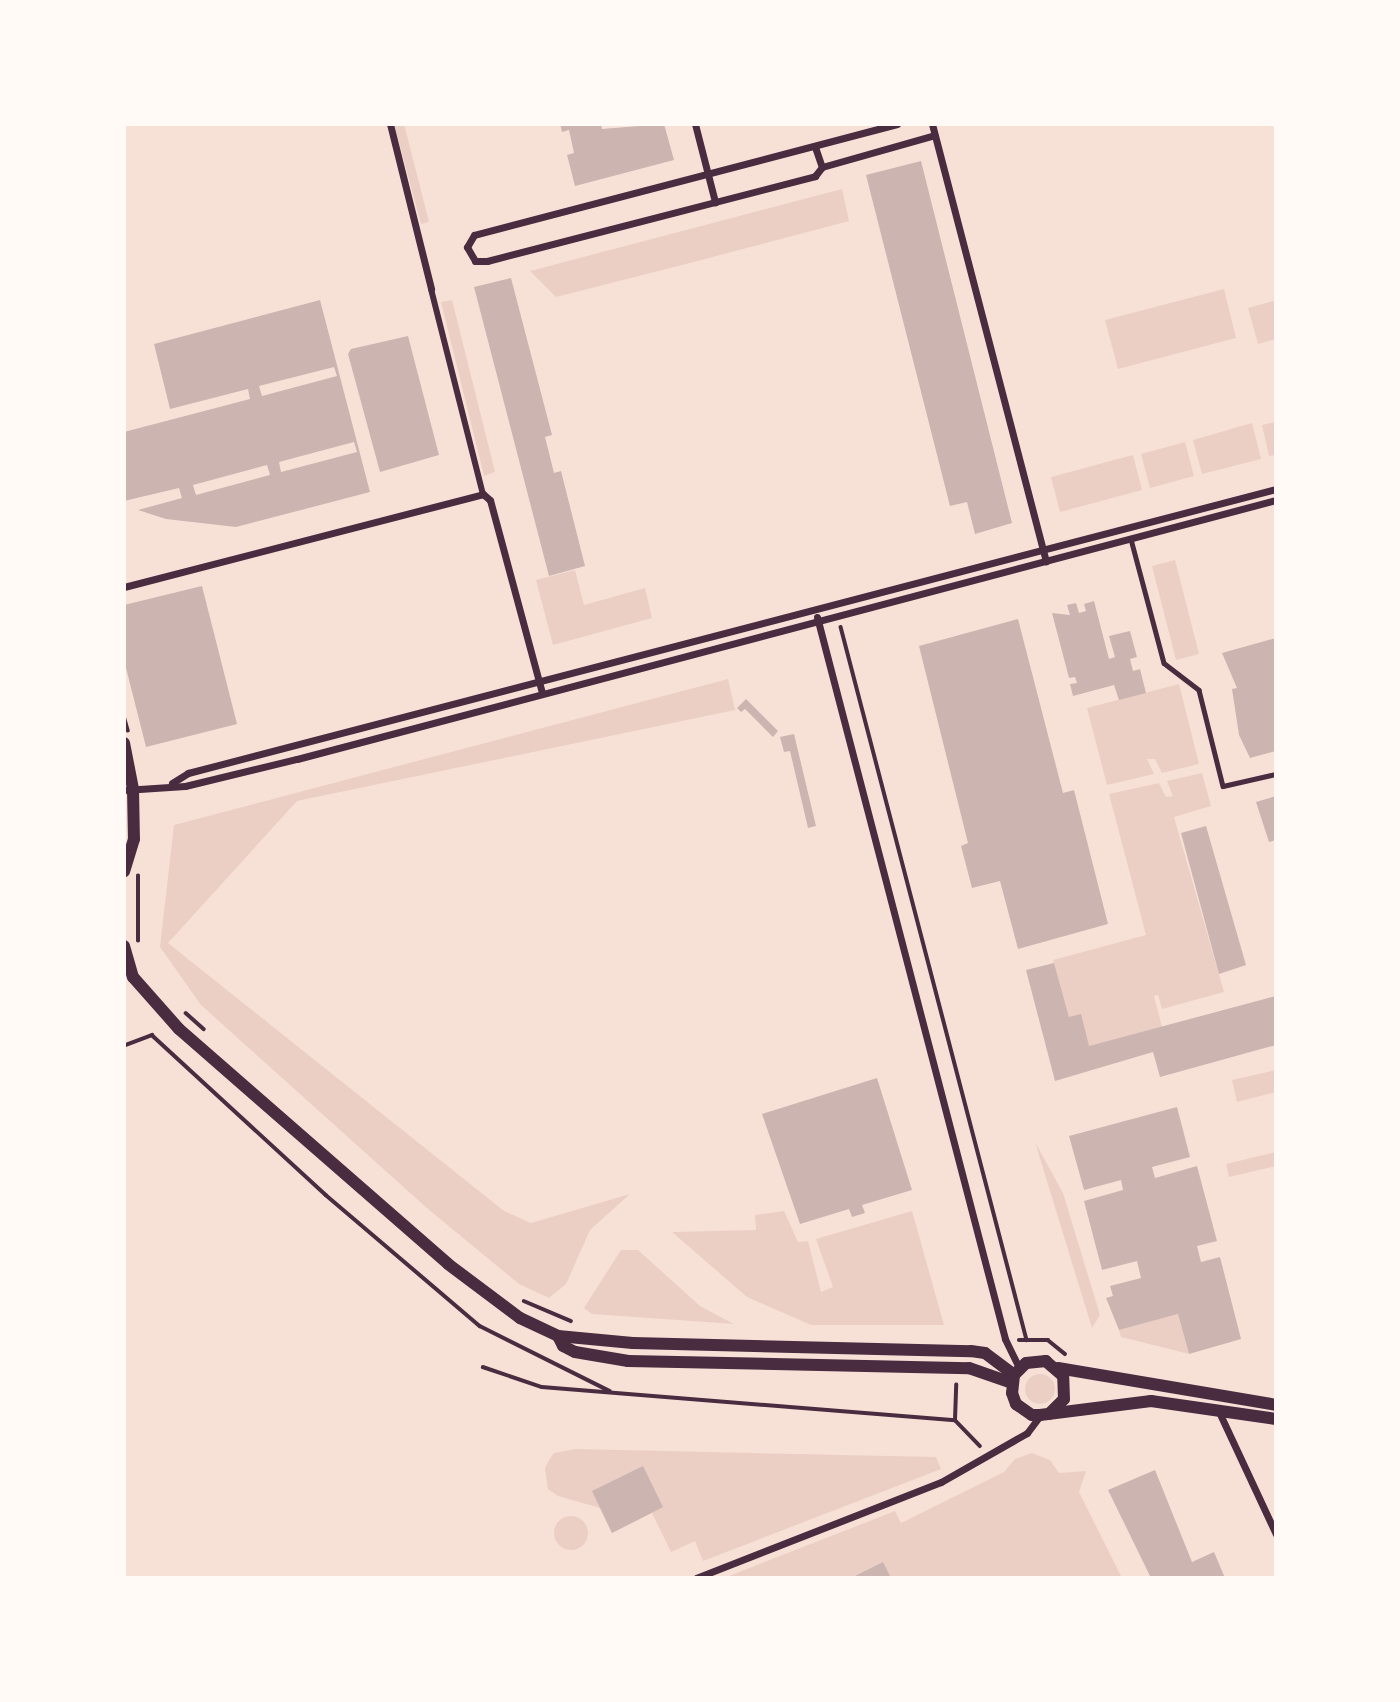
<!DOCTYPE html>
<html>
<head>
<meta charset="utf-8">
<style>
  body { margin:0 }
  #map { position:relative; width:1400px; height:1702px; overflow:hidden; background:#f7e1d7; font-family:Quicksand,sans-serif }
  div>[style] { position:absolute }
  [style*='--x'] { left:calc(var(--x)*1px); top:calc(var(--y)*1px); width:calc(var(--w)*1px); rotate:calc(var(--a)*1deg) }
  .green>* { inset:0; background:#ebcfc5 }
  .round { border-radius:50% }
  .building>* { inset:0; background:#ccb4b1 }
  .path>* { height:3.5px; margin:-1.75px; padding:0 1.75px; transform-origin:1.75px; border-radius:1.75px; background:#4a2c40 }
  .service>* { height:4.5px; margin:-2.25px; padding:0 2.25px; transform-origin:2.25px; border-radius:2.25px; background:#4a2c40 }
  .pedestrian>* { height:6px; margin:-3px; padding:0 3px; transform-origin:3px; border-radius:3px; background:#4a2c40 }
  .minor>* { height:7px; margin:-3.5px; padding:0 3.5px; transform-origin:3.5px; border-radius:3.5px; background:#4a2c40 }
  .tertiary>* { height:12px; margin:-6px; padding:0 6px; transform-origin:6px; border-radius:6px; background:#4a2c40 }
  span { translate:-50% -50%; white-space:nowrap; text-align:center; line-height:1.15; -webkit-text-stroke:7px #fffaf5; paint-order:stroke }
  .frame { position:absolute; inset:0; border:126px solid #fffaf5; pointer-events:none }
</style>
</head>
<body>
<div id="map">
  <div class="green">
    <i style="clip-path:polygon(394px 124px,404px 124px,429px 222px,421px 224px)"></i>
    <i style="clip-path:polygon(842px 189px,849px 221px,686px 264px,556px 297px,530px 271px)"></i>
    <i style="clip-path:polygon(1224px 289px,1236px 338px,1118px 369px,1105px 320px)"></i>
    <i style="clip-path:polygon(452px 300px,495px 472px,484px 476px,441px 302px)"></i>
    <i style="clip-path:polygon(1276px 300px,1276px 339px,1258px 344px,1248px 308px)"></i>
    <i style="clip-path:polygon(1276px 422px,1276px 455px,1269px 456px,1262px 425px)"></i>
    <i style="clip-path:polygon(1252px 423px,1261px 459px,1202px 474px,1193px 440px)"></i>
    <i style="clip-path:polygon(1185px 442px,1194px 476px,1150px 488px,1141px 454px)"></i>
    <i style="clip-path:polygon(1133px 455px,1142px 490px,1060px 512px,1051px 477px)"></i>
    <i style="clip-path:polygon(1175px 560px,1199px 654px,1176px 660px,1152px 566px)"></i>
    <i style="clip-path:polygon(575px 570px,584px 605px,645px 588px,652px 618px,553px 645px,536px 580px)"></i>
    <i style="clip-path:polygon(728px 679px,735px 710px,297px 801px,168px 943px,504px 1211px,531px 1223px,630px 1194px,590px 1230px,566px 1284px,549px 1298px,519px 1284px,428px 1209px,201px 1005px,160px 947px,174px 825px)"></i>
    <i style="clip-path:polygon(1179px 684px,1199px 764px,1162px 773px,1155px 759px,1147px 759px,1154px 774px,1107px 785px,1087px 708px)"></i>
    <i style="clip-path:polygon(1202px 773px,1211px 806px,1174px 817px,1224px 992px,1162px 1009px,1158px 995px,1154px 996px,1162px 1027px,1089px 1046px,1069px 1017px,1053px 960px,1146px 935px,1109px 794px,1159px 783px,1166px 797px,1173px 796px,1167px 781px)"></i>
    <i style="clip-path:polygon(1276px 1070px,1276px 1092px,1237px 1102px,1232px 1080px)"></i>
    <i style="clip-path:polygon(1035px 1142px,1063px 1193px,1100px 1315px,1092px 1328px)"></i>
    <i style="clip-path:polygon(1276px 1152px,1276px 1166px,1229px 1177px,1226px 1164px)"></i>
    <i style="clip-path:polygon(784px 1211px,798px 1242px,808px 1241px,821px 1292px,833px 1287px,816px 1239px,912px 1211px,944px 1325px,811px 1325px,747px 1297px,672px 1232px,756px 1230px,755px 1215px)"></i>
    <i style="clip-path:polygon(621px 1250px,638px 1250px,700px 1306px,734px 1324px,592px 1314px,584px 1308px)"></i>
    <i style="clip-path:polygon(1178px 1314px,1189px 1354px,1121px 1337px,1119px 1330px)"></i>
    <i class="round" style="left:1025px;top:1374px;width:30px;height:30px"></i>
    <i style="clip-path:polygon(576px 1449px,936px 1457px,941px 1469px,703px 1561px,695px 1541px,671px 1552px,652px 1513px,612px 1533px,600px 1508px,558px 1496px,548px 1489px,545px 1468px,549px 1460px,554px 1453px)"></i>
    <i style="clip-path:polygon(1032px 1453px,1050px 1460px,1059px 1473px,1086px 1471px,1079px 1492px,1122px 1578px,724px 1578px,895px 1511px,901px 1523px,1004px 1472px,1015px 1459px)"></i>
    <i class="round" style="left:554px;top:1516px;width:34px;height:34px"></i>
  </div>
  <div class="building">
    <i style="clip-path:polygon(560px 124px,601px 124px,602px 129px,664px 124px,674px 160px,575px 186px,567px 155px,574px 153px,569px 130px,562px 132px)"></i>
    <i style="clip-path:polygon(921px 161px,1012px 523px,975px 534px,967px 502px,950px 506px,866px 175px)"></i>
    <i style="clip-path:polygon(511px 278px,552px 435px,545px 437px,554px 473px,561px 471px,585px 566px,549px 576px,474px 287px)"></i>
    <i style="clip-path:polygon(evenodd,320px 300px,370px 492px,236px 527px,166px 519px,138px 510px,182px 498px,179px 488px,124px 501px,124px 432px,250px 399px,248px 389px,170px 409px,154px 344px,320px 300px,334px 367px,337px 376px,262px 396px,259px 386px,334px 367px,320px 300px,354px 442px,357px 452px,281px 472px,279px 462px,354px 442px,320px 300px,267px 465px,270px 475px,196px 495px,193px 485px,267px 465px)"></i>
    <i style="clip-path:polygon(408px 336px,439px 455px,380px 472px,348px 354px,351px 349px)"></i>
    <i style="clip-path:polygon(202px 586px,237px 724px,146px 747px,124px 660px,124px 605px)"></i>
    <i style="clip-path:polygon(1094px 601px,1109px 659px,1115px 657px,1109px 636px,1130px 631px,1137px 657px,1130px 659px,1133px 671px,1140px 669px,1146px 693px,1119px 700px,1114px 685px,1073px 696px,1070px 684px,1077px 683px,1075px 677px,1069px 678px,1052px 613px,1070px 615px,1067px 605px,1076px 603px,1079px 613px,1086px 611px,1084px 604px)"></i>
    <i style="clip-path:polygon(1018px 619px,1063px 793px,1074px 790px,1108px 924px,1018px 949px,1000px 881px,972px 888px,961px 846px,968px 843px,919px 646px)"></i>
    <i style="clip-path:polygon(1276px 638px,1276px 751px,1250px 758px,1239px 735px,1232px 689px,1237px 688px,1222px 653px)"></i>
    <i style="clip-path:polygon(746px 699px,778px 731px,773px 737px,745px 709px,741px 712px,737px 708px)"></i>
    <i style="clip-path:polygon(794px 734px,816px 826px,808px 828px,790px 751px,784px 752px,780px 737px)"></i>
    <i style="clip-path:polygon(1276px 796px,1276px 840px,1269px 842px,1256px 802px)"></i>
    <i style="clip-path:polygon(1206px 826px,1246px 965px,1219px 974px,1181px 833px)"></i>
    <i style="clip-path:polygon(1054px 963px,1069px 1017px,1081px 1014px,1089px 1046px,1276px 996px,1276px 1045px,1160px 1077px,1153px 1052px,1055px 1081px,1026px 970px)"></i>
    <i style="clip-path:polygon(877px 1078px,912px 1190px,862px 1205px,865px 1213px,852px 1217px,849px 1209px,800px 1224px,762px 1114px)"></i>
    <i style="clip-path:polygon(1177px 1107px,1190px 1157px,1152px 1167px,1155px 1178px,1197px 1166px,1217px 1241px,1197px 1246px,1201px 1262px,1220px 1257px,1241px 1339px,1189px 1354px,1178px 1314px,1119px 1330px,1106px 1298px,1113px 1296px,1110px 1286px,1141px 1278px,1137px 1261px,1102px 1270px,1084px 1201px,1123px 1190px,1121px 1180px,1084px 1190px,1069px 1136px)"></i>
    <i style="clip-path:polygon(643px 1466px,663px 1507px,612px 1533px,592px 1491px)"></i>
    <i style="clip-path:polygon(1155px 1470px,1192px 1562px,1214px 1552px,1225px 1578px,1151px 1578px,1108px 1490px)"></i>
    <i style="clip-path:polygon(883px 1562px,891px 1578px,851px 1578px)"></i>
  </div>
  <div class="path">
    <i style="--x:841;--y:627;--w:737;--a:75.38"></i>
    <i style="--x:124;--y:716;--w:15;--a:74"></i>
    <i style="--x:138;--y:941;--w:65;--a:-90"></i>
    <i style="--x:186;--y:1013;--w:24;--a:42"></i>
    <i style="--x:126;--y:1045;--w:28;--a:-21"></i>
    <i style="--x:152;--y:1035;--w:236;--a:42.6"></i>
    <i style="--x:326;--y:1195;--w:202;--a:40.4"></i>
    <i style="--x:480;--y:1326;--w:145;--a:26.6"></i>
    <i style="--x:524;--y:1301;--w:51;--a:23.1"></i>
    <i style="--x:1019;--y:1340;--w:29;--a:0"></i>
    <i style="--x:1048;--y:1340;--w:22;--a:39"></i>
    <i style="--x:483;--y:1367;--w:62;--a:18.7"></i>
    <i style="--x:542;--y:1387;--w:414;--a:4.6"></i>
    <i style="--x:955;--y:1420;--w:36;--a:46"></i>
    <i style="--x:955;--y:1420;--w:35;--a:-88"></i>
  </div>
  <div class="service">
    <i style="--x:1131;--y:539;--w:128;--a:75.1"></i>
    <i style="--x:1164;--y:663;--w:44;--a:37.6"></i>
    <i style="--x:1199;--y:690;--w:99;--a:76"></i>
    <i style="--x:1223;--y:786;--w:54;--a:-12.8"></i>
  </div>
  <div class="pedestrian">
    <i style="--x:431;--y:289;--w:211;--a:75.8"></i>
  </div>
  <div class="minor">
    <i style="--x:390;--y:124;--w:170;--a:76"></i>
    <i style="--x:695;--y:124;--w:81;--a:75.6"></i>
    <i style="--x:897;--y:124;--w:437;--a:165.3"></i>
    <i style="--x:474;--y:235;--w:14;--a:120"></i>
    <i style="--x:467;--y:247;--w:16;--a:60"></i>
    <i style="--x:475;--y:261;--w:12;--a:0"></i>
    <i style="--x:487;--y:261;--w:339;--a:-14.5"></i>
    <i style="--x:815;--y:176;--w:11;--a:-52"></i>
    <i style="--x:822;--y:167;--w:117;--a:-15.8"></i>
    <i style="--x:932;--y:124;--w:452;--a:75.4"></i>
    <i style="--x:815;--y:147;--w:21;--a:71"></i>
    <i style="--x:124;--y:587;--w:371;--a:-14.5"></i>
    <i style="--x:483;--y:494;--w:9;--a:41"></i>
    <i style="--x:490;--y:500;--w:200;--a:74.9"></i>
    <i style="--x:817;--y:617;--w:746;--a:75.4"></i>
    <i style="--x:1005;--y:1339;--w:32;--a:64"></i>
    <i style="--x:172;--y:783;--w:19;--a:-32"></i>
    <i style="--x:188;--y:773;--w:1124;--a:-14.63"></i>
    <i style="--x:124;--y:790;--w:61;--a:-3.8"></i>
    <i style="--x:185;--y:786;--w:115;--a:-13.6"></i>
    <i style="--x:297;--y:759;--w:1013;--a:-14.82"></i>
    <i style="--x:1219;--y:1412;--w:135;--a:65"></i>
    <i style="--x:696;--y:1578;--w:263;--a:-21.4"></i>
    <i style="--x:941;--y:1482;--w:99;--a:-29.7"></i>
    <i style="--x:1027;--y:1433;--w:21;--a:-53"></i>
  </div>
  <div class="tertiary">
    <i style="--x:124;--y:743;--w:47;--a:78.9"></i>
    <i style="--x:133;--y:789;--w:50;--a:88.9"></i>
    <i style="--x:134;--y:839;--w:34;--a:107"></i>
    <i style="--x:124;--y:946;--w:32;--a:74"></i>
    <i style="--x:133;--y:977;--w:69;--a:48.5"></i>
    <i style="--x:179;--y:1029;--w:357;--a:41.1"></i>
    <i style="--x:448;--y:1264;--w:90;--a:36.9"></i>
    <i style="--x:520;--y:1318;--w:42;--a:25.3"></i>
    <i style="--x:558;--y:1336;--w:75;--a:5.3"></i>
    <i style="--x:633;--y:1343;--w:338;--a:1.4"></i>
    <i style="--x:971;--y:1351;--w:14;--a:8"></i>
    <i style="--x:985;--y:1353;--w:36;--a:37"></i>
    <i style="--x:558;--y:1336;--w:11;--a:63"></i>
    <i style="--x:563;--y:1346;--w:13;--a:27"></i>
    <i style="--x:575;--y:1352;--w:54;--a:9.6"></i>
    <i style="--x:628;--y:1361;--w:341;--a:1.2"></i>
    <i style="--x:969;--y:1368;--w:46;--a:19.2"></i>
    <i style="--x:1058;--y:1368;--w:221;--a:9.6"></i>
    <i style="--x:1049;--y:1414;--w:21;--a:-45"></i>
    <i style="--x:1064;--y:1399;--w:23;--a:-92"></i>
    <i style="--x:1063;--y:1376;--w:23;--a:-139"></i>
    <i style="--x:1046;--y:1361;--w:20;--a:174"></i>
    <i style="--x:1026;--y:1363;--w:17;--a:135"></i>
    <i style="--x:1014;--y:1375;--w:18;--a:96"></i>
    <i style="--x:1012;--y:1393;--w:12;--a:70"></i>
    <i style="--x:1016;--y:1404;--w:19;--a:35"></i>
    <i style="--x:1032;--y:1415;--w:8;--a:0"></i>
    <i style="--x:1040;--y:1415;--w:112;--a:-7.2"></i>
    <i style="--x:1151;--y:1401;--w:126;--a:8.2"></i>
  </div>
  <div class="frame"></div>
</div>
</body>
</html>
